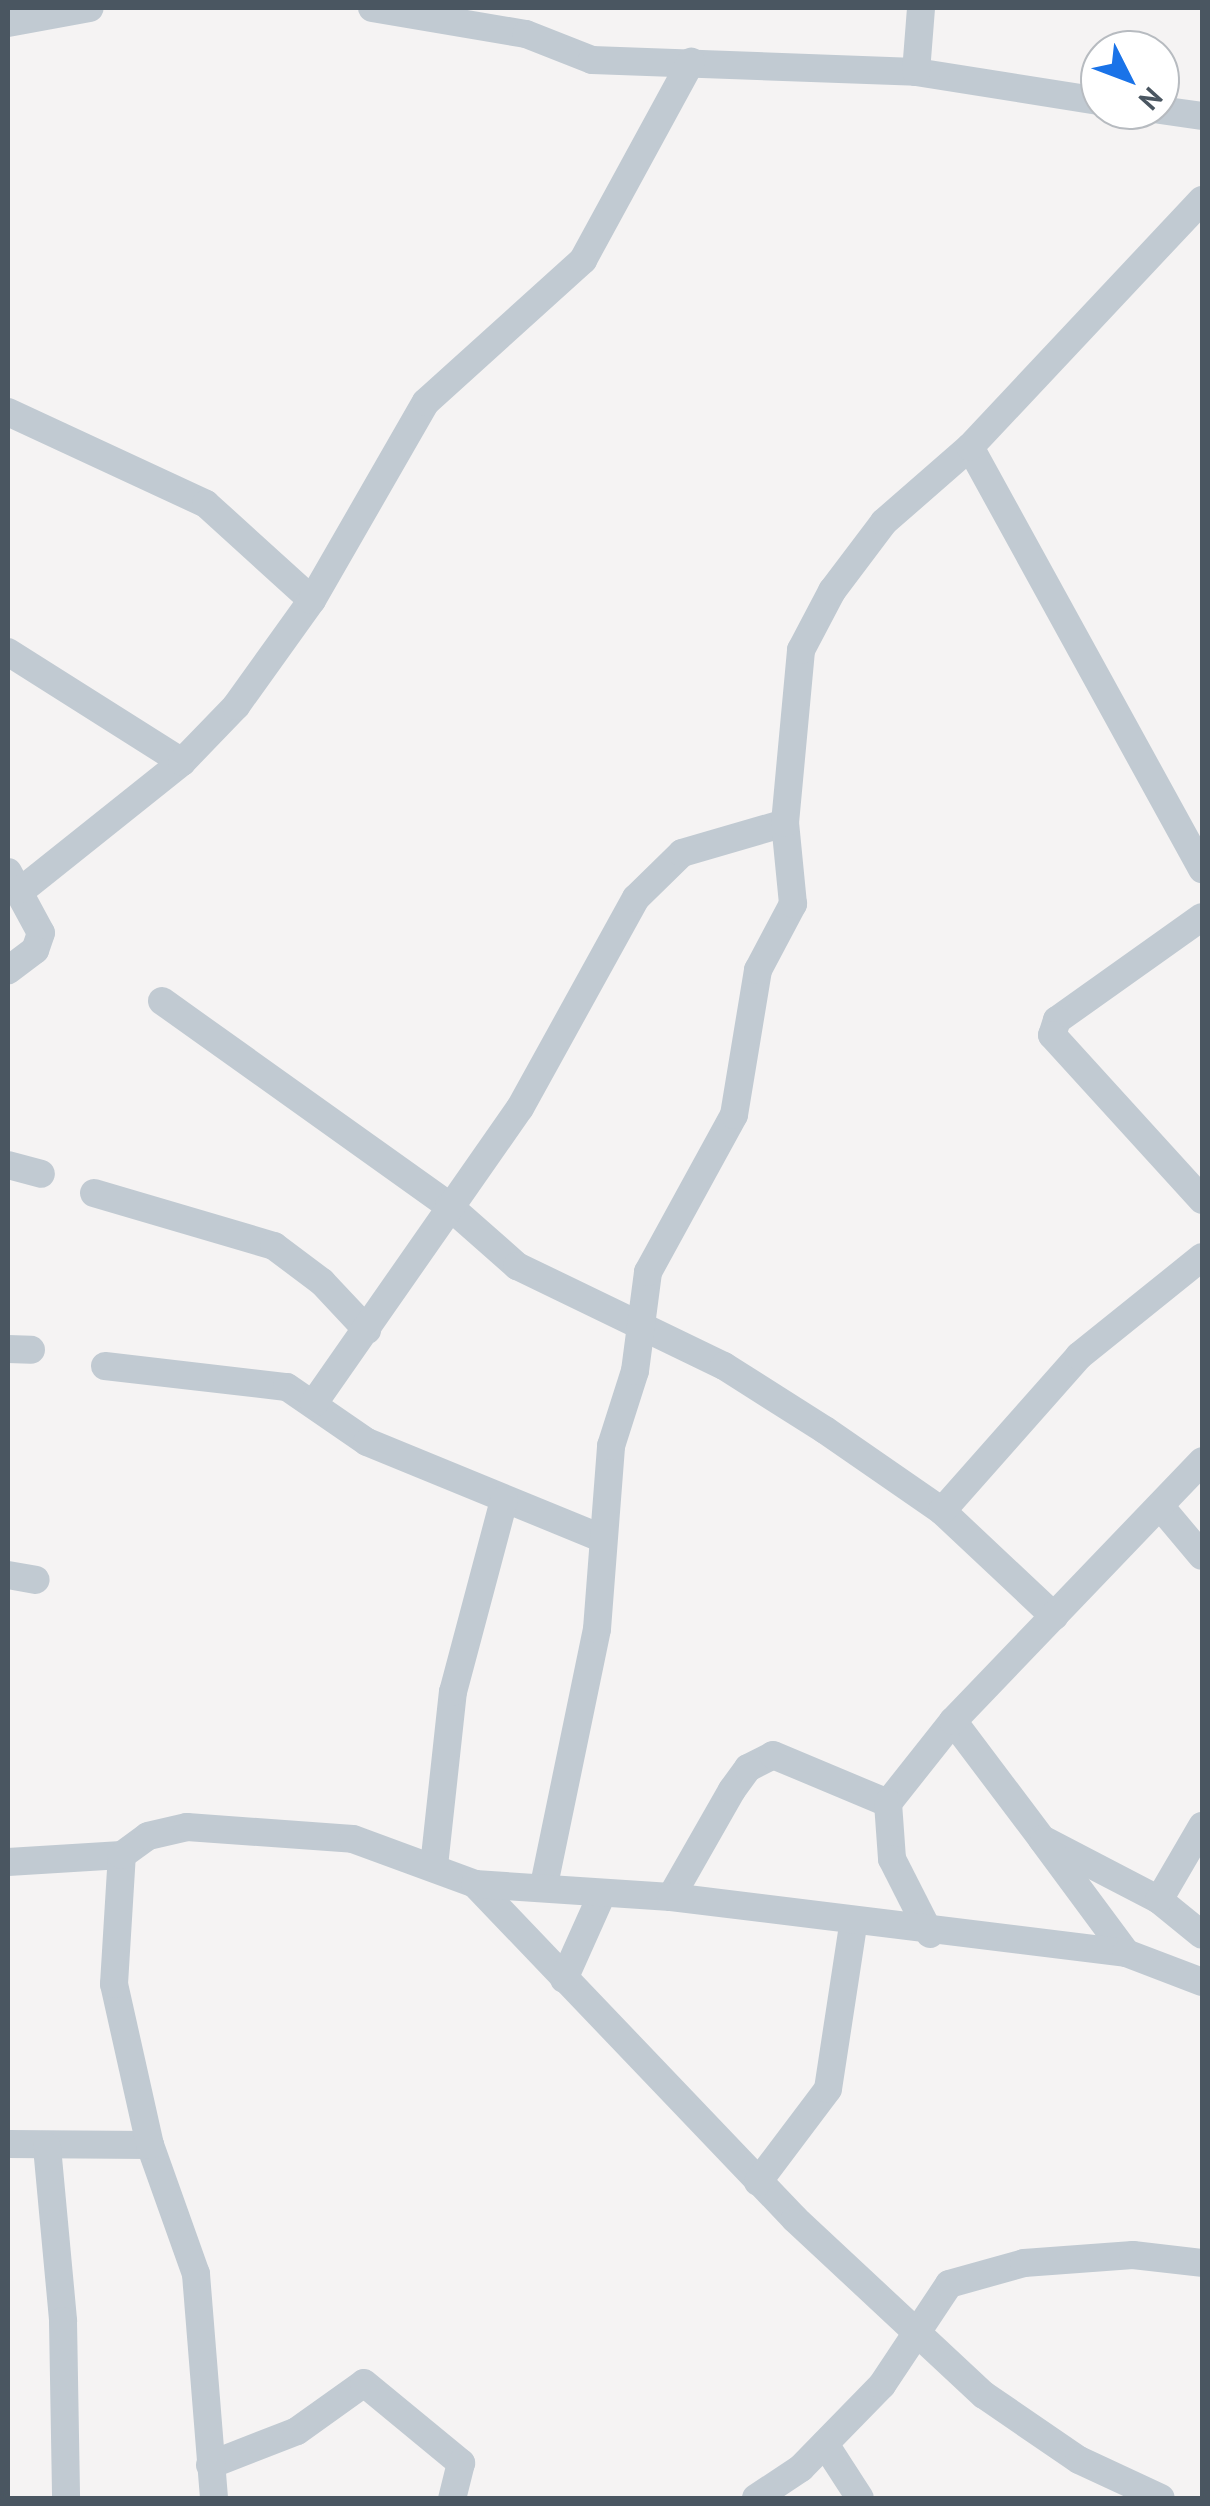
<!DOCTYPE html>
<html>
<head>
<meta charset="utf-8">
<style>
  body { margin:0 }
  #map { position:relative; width:1210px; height:2506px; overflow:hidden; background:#f5f3f3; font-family:"PT Sans",sans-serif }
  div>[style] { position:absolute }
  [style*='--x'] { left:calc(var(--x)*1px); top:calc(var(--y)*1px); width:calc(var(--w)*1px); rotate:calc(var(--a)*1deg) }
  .minor>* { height:28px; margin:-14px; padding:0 14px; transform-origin:14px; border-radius:14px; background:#c1cad2 }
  span { translate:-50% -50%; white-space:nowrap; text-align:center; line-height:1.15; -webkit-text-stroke:9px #fff; paint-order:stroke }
  .frame { position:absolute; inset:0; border:10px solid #4a5661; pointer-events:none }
  .north { position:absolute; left:1080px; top:30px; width:100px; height:100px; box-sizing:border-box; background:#fff; border:2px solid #b7bbc0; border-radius:50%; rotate:132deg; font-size:28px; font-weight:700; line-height:40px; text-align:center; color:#4a5661 }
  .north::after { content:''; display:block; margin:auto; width:35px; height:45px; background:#1a73e8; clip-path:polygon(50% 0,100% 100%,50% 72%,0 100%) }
</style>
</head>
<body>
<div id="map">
  <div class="minor">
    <i style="--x:372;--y:8;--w:156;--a:9.6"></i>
    <i style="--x:526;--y:34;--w:71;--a:21.5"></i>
    <i style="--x:592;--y:60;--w:324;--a:2.1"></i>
    <i style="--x:916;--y:72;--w:186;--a:9"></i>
    <i style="--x:8;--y:23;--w:83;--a:-10.4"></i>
    <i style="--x:916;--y:72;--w:64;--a:-85.5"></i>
    <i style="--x:1160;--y:110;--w:42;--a:8.1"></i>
    <i style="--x:8;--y:412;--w:218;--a:24.9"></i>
    <i style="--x:206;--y:504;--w:143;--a:42.2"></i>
    <i style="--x:970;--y:447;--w:482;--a:61.2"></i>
    <i style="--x:8;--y:652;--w:206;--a:32.3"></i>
    <i style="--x:8;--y:872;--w:69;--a:61.6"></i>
    <i style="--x:41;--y:933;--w:18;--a:109"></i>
    <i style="--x:35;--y:950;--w:34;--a:143"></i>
    <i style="--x:23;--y:889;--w:203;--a:-38.6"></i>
    <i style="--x:182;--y:762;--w:78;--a:-46"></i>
    <i style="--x:236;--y:706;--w:130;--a:-54.4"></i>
    <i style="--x:312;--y:600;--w:228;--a:-60.1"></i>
    <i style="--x:426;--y:402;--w:212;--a:-42.1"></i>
    <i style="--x:583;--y:260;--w:226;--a:-61.4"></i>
    <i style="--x:1202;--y:917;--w:178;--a:144.6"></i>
    <i style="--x:1057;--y:1020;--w:16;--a:108"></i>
    <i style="--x:1052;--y:1035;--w:223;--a:47.7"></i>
    <i style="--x:162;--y:1001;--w:353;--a:35.5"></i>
    <i style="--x:449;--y:1206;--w:91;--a:41.4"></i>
    <i style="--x:517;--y:1266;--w:230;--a:25.8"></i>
    <i style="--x:724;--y:1366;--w:120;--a:32.4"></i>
    <i style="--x:825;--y:1430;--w:142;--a:34.7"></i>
    <i style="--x:942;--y:1511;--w:154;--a:43.2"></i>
    <i style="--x:8;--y:1165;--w:34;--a:15"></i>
    <i style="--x:94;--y:1193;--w:188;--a:16.4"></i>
    <i style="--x:274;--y:1246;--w:60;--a:36.9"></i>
    <i style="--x:322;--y:1282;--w:66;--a:46.8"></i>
    <i style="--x:8;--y:1349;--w:23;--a:2"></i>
    <i style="--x:105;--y:1366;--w:183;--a:6.6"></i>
    <i style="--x:287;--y:1387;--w:97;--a:34.5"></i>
    <i style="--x:367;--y:1442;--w:255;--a:22.3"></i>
    <i style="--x:314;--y:1403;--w:360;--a:-55.1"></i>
    <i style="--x:520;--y:1108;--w:240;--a:-61.1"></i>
    <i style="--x:636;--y:898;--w:64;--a:-44.4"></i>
    <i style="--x:682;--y:853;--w:107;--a:-16.2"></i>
    <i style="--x:1160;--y:1506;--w:65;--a:50"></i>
    <i style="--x:942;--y:1511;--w:207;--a:-48.5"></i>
    <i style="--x:1079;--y:1356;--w:158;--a:-38.8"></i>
    <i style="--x:8;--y:1575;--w:28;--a:10"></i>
    <i style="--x:953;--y:1721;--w:148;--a:53"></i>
    <i style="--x:1042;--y:1839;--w:132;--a:27.5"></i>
    <i style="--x:1159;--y:1900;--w:55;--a:39.1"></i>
    <i style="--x:888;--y:1803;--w:105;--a:-51.6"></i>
    <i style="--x:953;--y:1721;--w:360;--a:-46.2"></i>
    <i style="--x:1044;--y:1842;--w:138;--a:53.5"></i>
    <i style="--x:8;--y:1862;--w:114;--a:-3.5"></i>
    <i style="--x:434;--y:1866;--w:175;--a:-83.8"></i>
    <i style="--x:453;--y:1692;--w:199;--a:-75.1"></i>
    <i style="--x:475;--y:1884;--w:463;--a:46.3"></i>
    <i style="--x:795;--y:2219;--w:258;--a:43"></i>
    <i style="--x:984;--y:2395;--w:115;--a:34.4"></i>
    <i style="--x:1079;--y:2460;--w:90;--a:24.9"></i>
    <i style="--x:544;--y:1885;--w:261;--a:-78.3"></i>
    <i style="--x:597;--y:1629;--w:184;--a:-85.6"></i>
    <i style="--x:611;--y:1446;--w:79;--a:-72.3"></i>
    <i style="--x:635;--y:1371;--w:100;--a:-82.5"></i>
    <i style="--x:648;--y:1272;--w:179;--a:-61.3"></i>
    <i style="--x:734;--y:1115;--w:147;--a:-80.6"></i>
    <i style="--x:758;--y:970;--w:75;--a:-62.1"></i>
    <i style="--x:793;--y:904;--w:81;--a:-95.6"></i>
    <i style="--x:785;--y:823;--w:174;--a:-84.7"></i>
    <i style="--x:801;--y:650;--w:67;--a:-62.3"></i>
    <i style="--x:832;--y:591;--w:86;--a:-53"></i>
    <i style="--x:884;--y:522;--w:114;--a:-41.1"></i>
    <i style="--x:970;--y:447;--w:339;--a:-46.8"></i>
    <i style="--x:671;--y:1897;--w:123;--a:-60.3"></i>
    <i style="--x:732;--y:1790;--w:27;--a:-54"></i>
    <i style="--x:748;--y:1768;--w:28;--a:-27"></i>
    <i style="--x:773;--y:1755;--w:125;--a:22.7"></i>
    <i style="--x:888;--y:1803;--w:56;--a:85.9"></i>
    <i style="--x:892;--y:1859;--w:84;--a:63.1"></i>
    <i style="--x:1159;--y:1900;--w:86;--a:-59.8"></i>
    <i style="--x:564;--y:1979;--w:93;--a:-65.9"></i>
    <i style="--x:8;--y:2144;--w:142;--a:0.4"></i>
    <i style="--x:47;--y:2147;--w:175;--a:84.7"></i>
    <i style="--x:63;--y:2321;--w:177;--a:89"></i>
    <i style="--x:758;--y:2182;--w:116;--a:-53"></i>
    <i style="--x:828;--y:2089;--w:166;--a:-81.3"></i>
    <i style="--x:825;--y:2444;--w:64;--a:57.1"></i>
    <i style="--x:210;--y:2465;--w:93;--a:-21.3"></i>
    <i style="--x:297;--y:2431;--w:82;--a:-35.6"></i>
    <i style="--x:364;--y:2383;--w:126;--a:39.5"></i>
    <i style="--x:461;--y:2463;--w:36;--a:104"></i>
    <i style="--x:214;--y:2498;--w:225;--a:-94.6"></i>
    <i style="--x:196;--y:2274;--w:137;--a:-109.6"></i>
    <i style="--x:150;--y:2145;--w:165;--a:-102.6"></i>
    <i style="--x:114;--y:1984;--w:129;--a:-86.5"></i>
    <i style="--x:122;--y:1855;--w:32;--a:-36"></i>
    <i style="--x:148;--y:1836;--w:40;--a:-13"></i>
    <i style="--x:187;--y:1827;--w:166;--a:4.1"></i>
    <i style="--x:353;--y:1839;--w:130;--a:20.2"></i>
    <i style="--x:475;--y:1884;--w:196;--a:3.8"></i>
    <i style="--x:671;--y:1897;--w:458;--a:7"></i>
    <i style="--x:1126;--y:1953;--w:81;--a:20.9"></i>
    <i style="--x:756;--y:2498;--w:54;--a:-33.7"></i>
    <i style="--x:801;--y:2468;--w:116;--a:-45.7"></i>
    <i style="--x:882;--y:2385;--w:121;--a:-56.4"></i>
    <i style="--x:949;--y:2284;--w:78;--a:-15.6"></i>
    <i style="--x:1024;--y:2263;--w:109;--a:-4.2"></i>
    <i style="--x:1133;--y:2255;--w:69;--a:6.6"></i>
  </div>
  <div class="frame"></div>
  <div class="north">N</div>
</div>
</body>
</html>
